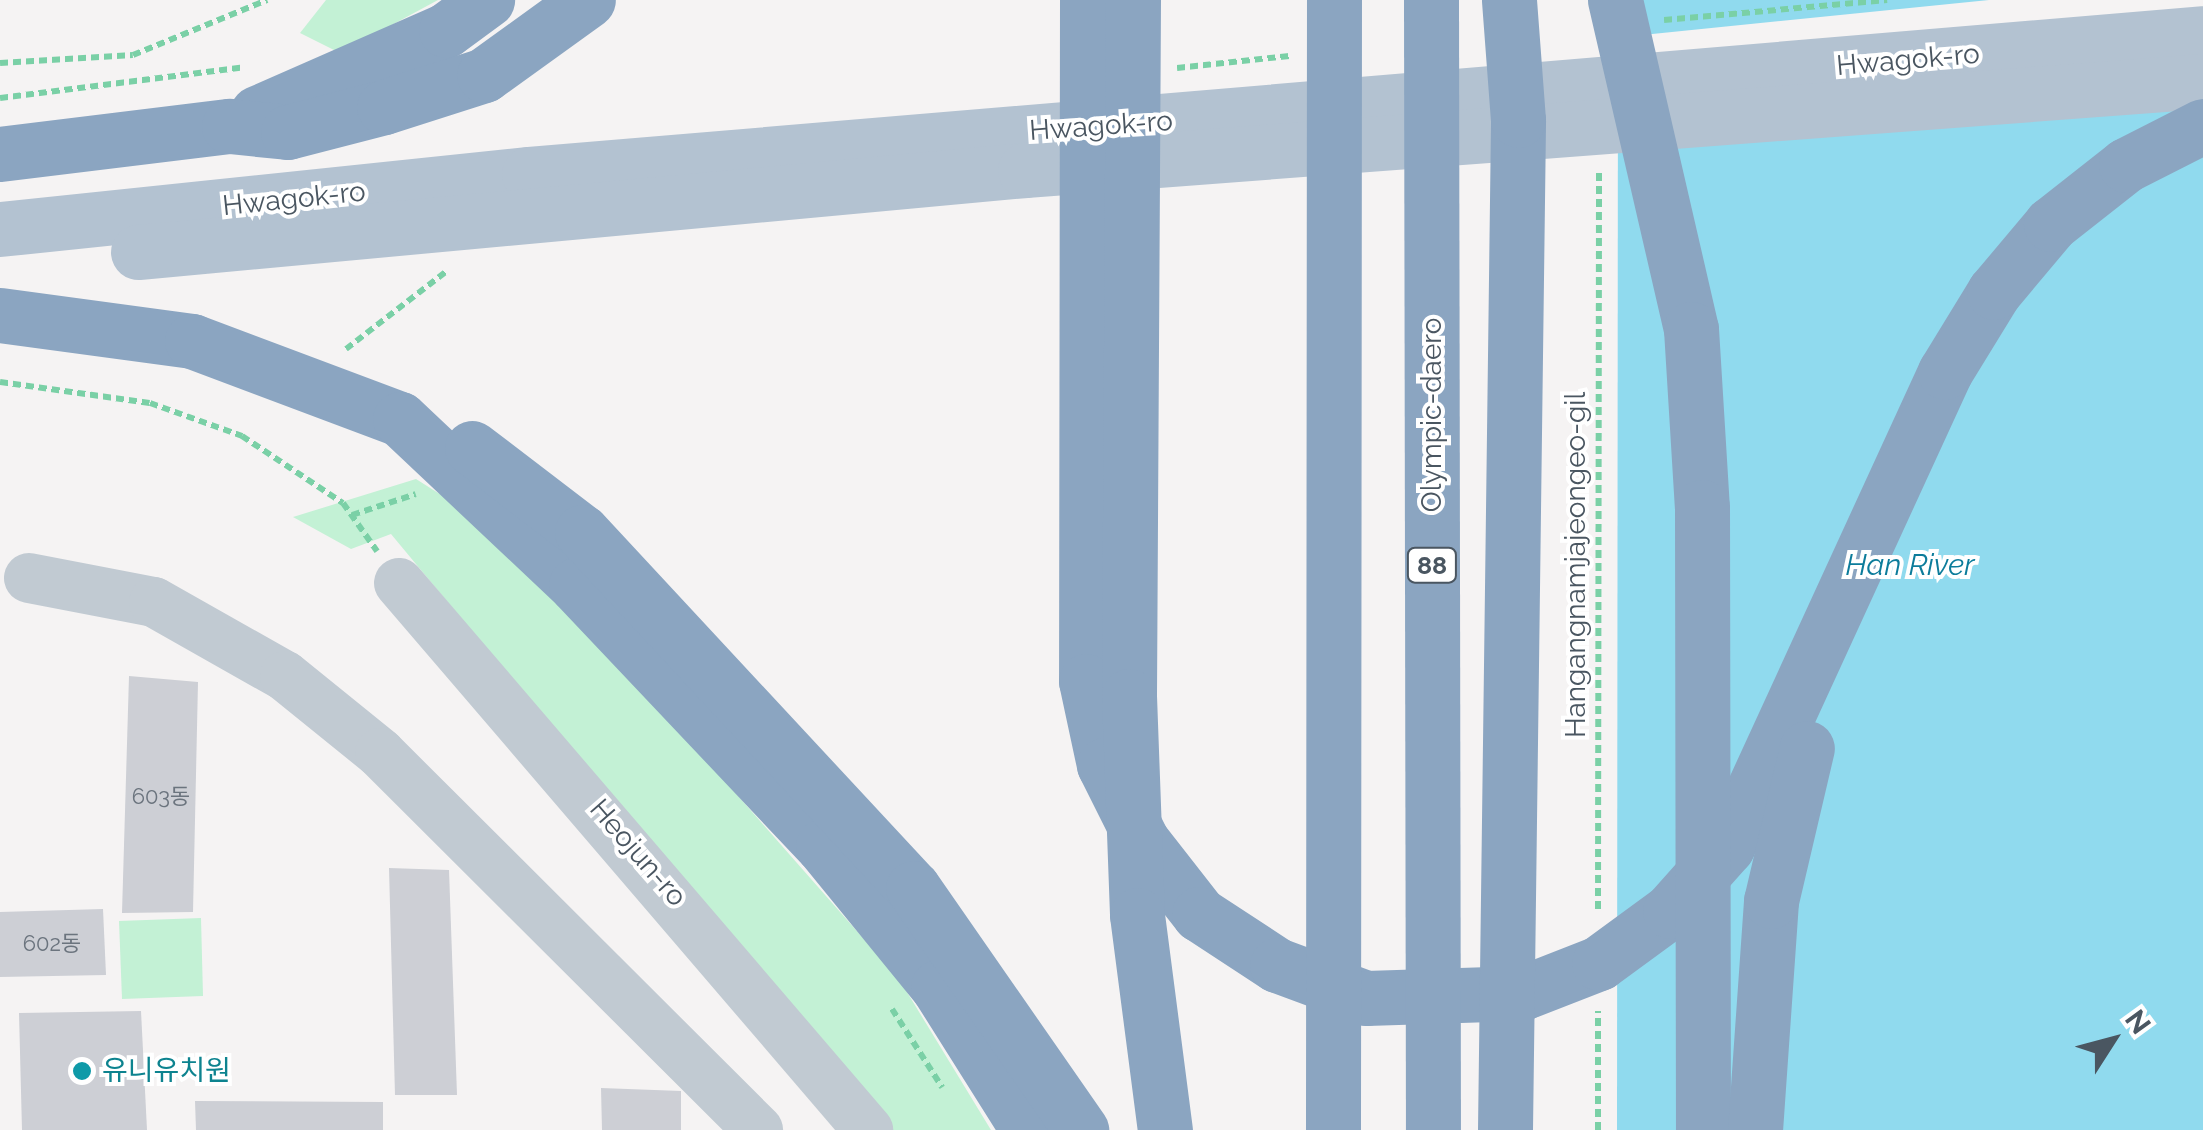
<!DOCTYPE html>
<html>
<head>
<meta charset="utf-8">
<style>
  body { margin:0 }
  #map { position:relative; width:2203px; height:1130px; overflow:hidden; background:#f5f3f3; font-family:Raleway,"Noto Sans KR",sans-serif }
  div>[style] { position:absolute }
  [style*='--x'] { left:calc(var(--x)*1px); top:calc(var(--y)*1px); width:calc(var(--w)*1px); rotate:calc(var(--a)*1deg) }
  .green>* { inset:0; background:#c3f1d5 }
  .water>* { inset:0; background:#90daee }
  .pier>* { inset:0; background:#f5f3f3 }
  .building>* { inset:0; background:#cdcfd5 }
  .path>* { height:6px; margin-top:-3px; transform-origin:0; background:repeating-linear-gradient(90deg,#7ad0a6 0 8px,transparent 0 13px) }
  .minor>* { height:50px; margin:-25px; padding:0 25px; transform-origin:25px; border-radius:25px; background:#c1cad2 }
  .major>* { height:55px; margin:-27.5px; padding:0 27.5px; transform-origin:27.5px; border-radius:27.5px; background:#b3c2d1 }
  .highway>* { height:55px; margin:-27.5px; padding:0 27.5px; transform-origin:27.5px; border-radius:27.5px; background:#8ba5c1 }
  .dots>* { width:28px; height:28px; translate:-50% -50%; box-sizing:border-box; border:5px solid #fff; border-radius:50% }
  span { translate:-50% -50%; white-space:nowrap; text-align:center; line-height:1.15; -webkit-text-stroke:8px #fff; paint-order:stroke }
  .number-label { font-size:22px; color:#6b747e }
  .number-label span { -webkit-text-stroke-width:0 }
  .shield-label span { padding:2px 8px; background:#fff; border:2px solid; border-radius:8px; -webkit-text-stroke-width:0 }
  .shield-label { font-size:25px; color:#4a5661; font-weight:700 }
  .street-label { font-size:28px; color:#4a5661 }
  .culture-label { font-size:28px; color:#0d838f }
  .left { translate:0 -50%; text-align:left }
  .water-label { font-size:30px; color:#0c7c9b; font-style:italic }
  .north { position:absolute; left:2063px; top:990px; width:100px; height:100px; -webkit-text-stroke:8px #fff; paint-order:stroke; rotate:54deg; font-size:28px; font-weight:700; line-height:40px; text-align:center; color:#4a5661 }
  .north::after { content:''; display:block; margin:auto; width:35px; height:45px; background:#4a5661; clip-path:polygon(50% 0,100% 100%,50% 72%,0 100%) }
</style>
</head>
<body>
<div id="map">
  <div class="green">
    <i style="clip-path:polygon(326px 0,438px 0,340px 53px,300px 33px)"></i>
    <i style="clip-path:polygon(416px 479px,484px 522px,594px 632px,899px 979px,991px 1130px,886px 1130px,391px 534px,351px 549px,293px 517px)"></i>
    <i style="clip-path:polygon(201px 918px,203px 996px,122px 999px,119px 921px)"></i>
  </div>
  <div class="water">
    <i style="clip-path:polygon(1618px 0,2203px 0,2203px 1130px,1617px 1130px)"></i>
  </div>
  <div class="pier">
    <i style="clip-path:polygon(1989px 0,2203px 0,2203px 91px,1613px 145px,1613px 38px)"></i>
  </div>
  <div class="building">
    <i style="clip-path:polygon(129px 676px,198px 682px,193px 912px,122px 913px)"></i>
    <i style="clip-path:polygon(389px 868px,449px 870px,457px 1095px,395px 1095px)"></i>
    <i style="clip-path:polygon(103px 909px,106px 975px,0 977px,0 912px)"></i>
    <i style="clip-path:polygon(141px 1011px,147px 1130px,22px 1130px,19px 1013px)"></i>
    <i style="clip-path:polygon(601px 1088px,681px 1091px,681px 1130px,602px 1130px)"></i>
    <i style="clip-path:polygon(195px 1101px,383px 1102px,383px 1130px,196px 1130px)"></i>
  </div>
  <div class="path">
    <i style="--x:1664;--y:20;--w:224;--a:-5.1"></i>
    <i style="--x:0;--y:63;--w:133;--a:-3.4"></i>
    <i style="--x:133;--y:55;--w:145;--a:-22.3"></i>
    <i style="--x:1177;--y:68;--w:113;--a:-6.1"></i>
    <i style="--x:0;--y:98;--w:246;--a:-7.2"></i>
    <i style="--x:346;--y:349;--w:128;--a:-37.7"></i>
    <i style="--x:0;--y:382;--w:151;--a:8"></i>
    <i style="--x:150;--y:403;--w:98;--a:19.7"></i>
    <i style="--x:242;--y:436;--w:121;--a:33.6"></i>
    <i style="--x:343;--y:503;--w:59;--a:54.7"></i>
    <i style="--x:352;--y:515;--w:67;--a:-18.2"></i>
    <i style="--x:1598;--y:909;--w:738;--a:-89.92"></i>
    <i style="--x:892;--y:1009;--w:93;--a:57.3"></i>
    <i style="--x:1598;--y:1130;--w:119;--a:-90"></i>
  </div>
  <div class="minor">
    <i style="--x:29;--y:578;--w:127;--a:10.9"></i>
    <i style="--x:154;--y:602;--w:150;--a:29.5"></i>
    <i style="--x:285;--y:676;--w:122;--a:39"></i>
    <i style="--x:380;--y:753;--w:534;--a:44.92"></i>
    <i style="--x:399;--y:583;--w:721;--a:49.39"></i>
  </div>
  <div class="major">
    <i style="--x:0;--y:229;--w:532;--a:-5.94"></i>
    <i style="--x:529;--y:174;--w:1680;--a:-4.81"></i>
    <i style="--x:138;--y:252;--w:891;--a:-5.28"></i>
    <i style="--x:1025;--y:170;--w:1181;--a:-4.32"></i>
  </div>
  <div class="highway">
    <i style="--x:1087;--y:0;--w:681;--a:90.08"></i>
    <i style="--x:1086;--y:681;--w:86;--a:77.9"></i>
    <i style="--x:1104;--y:765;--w:85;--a:63.4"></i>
    <i style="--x:1142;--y:841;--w:93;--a:52"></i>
    <i style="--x:1199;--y:914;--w:93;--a:33.2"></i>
    <i style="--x:1277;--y:965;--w:95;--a:20.3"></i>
    <i style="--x:1366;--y:998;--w:156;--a:-1.8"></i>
    <i style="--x:1522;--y:993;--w:83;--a:-21.3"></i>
    <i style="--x:1599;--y:963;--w:88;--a:-36.2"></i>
    <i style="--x:1670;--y:911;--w:86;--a:-48.3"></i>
    <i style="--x:1727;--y:847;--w:523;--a:-65.35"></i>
    <i style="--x:1945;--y:372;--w:94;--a:-58.5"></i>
    <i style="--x:1994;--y:292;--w:89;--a:-50"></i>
    <i style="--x:2051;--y:224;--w:95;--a:-38.2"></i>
    <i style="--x:2126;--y:165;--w:86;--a:-26.9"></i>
    <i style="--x:1133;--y:0;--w:696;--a:90.33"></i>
    <i style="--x:1129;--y:696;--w:219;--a:87.9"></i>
    <i style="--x:1137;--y:915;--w:217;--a:82.6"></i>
    <i style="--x:1431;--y:0;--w:1130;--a:89.9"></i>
    <i style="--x:1615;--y:0;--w:338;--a:77"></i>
    <i style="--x:1691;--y:329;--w:178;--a:86.5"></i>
    <i style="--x:1702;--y:507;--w:623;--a:89.91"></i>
    <i style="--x:257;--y:113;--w:206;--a:-23.7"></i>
    <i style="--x:446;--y:30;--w:51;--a:-36.2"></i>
    <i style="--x:0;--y:154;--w:231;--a:-7"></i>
    <i style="--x:229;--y:126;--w:59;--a:5.8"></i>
    <i style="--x:288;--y:132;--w:99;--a:-14.6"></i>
    <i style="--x:384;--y:107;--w:105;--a:-17.7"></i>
    <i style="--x:484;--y:75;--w:128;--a:-35.8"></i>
    <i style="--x:0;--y:315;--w:194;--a:7.7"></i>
    <i style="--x:192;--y:341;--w:222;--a:20.6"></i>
    <i style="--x:400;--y:419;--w:242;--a:43.3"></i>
    <i style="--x:576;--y:585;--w:359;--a:46.6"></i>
    <i style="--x:823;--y:846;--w:182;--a:50.8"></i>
    <i style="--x:938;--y:987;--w:169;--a:57.8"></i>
    <i style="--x:472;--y:448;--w:138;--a:37.4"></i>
    <i style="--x:582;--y:532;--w:486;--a:47.1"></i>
    <i style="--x:913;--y:888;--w:295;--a:55.2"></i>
    <i style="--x:1333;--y:1130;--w:1130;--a:-89.95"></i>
    <i style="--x:1505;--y:1130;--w:1010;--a:-89.26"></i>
    <i style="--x:1518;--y:120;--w:120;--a:-94.3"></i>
    <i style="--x:1755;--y:1130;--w:230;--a:-86"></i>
    <i style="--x:1771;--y:901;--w:157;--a:-76.8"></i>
  </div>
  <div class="dots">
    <i style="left:82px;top:1071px;background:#0f9aa8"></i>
  </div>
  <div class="number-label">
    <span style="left:161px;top:797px">603동</span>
    <span style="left:52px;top:944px">602동</span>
  </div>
  <div class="shield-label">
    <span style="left:1432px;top:565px">88</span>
  </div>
  <div class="street-label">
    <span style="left:1908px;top:60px;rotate:-5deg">Hwagok-ro</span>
    <span style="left:1101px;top:126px;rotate:-4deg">Hwagok-ro</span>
    <span style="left:294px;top:199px;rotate:-6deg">Hwagok-ro</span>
    <span style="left:1432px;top:415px;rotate:-90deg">Olympic-daero</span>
    <span style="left:1576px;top:565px;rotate:-90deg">Hangangnamjajeongeo-gil</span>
    <span style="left:638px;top:853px;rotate:49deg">Heojun-ro</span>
  </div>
  <div class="culture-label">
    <span class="left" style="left:102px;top:1071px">유니유치원</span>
  </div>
  <div class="water-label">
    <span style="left:1910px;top:565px">Han River</span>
  </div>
  <div class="north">N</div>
</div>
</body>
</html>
